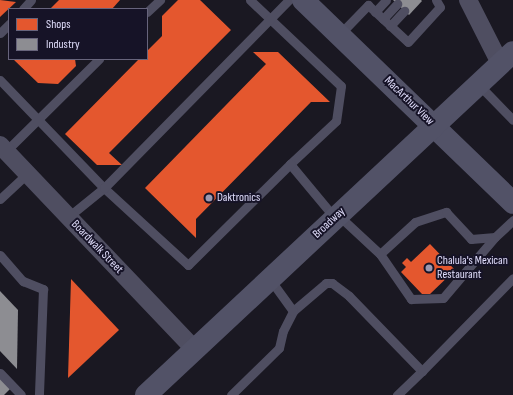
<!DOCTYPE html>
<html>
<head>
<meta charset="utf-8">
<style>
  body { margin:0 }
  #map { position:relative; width:513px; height:395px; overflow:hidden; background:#1a1822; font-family:"Sofia Sans Condensed",sans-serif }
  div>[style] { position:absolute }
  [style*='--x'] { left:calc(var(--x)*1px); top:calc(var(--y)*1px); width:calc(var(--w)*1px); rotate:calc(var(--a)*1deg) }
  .shops>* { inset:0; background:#e4572e }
  .industry>* { inset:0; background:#8d8d92 }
  .lane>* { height:9px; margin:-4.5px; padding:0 4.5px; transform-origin:4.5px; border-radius:4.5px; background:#4f4e61 }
  .street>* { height:18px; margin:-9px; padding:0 9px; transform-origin:9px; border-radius:9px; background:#4f4e61 }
  .secondary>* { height:22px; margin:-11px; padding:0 11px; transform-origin:11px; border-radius:11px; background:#525267 }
  .dots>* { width:11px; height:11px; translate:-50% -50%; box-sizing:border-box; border:2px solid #161327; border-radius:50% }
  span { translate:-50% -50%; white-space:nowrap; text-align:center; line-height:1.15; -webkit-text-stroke:4px #161327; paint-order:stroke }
  .street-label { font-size:12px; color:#e0ddfb }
  .poi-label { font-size:12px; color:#e0ddfb }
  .left { translate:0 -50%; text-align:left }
  .legend { position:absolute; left:8px; top:8px; width:140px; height:52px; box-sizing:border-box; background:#161327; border:1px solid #67647c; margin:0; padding:5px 7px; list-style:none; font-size:12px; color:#e0ddfb }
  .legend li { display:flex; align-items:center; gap:8px; height:20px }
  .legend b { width:20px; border:1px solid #67647c }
</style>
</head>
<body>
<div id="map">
  <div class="shops">
    <i style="clip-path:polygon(0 0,16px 2px,0 17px)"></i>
    <i style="clip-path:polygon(59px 0,120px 0,112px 9px,50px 9px)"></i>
    <i style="clip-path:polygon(178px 0,200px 0,231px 30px,109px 153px,122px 165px,97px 165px,65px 134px,139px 59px,147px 59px,147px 51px,162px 36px,162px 16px)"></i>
    <i style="clip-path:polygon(253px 52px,278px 52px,330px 102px,311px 102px,196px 219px,196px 238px,145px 188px,266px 64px)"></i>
    <i style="clip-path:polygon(13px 59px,75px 59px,76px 66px,58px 84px,38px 83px)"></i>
    <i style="clip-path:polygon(430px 244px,455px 270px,430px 294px,422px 294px,401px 272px,406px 267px,402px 263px,407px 258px,411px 262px)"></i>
    <i style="clip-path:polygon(71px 279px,119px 330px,68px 378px)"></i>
  </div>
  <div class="industry">
    <i style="clip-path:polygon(393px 0,421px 0,422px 1px,409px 15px)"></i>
    <i style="clip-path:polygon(0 291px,18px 310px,17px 369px,0 351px)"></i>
    <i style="clip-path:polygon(0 375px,12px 387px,4px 395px,0 395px)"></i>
  </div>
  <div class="lane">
    <i style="--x:250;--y:0;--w:125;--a:43.4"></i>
    <i style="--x:341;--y:86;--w:35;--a:98"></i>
    <i style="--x:336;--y:121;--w:63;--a:136.9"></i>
    <i style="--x:290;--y:164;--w:70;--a:50.2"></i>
    <i style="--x:23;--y:9;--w:12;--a:-48"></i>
    <i style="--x:147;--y:12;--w:18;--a:-43"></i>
    <i style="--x:375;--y:12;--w:16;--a:-47"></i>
    <i style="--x:383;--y:19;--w:21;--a:-47"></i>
    <i style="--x:390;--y:26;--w:21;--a:-47"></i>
    <i style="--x:0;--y:33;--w:13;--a:-45"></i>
    <i style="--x:339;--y:35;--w:42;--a:-46"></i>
    <i style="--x:368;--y:5;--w:54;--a:42.8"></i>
    <i style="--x:408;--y:42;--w:47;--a:-47.6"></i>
    <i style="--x:440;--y:7;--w:8;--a:-120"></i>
    <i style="--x:0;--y:80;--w:150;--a:46.1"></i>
    <i style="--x:104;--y:188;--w:114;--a:42.5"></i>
    <i style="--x:188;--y:265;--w:144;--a:-44.7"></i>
    <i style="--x:478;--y:84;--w:50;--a:45.8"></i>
    <i style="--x:6;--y:151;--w:131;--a:-44.7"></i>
    <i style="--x:0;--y:199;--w:37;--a:-43"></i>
    <i style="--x:338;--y:215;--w:57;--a:42.9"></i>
    <i style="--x:380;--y:254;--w:47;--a:-42.4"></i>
    <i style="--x:415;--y:222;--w:33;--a:-18"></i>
    <i style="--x:446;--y:212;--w:37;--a:47"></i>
    <i style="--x:471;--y:239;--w:24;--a:-5"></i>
    <i style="--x:495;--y:237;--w:25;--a:-43"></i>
    <i style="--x:68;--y:217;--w:46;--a:-38.9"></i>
    <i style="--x:104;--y:188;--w:264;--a:-45.5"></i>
    <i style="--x:380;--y:254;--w:55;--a:55.4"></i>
    <i style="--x:411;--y:299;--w:32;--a:-2"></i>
    <i style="--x:443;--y:298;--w:80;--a:-49.6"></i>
    <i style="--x:0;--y:255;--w:35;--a:49"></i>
    <i style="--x:23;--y:281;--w:22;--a:22"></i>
    <i style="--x:43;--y:289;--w:106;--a:92.2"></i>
    <i style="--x:293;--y:311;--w:43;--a:-40.3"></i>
    <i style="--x:326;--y:283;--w:6;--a:0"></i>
    <i style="--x:332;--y:283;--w:21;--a:37"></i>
    <i style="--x:349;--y:296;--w:105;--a:45.8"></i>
    <i style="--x:422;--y:371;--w:35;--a:136"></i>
    <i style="--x:422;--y:371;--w:130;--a:-45.6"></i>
    <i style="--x:0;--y:373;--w:30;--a:46"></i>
    <i style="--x:231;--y:395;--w:67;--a:-44.4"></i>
    <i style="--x:279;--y:348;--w:17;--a:-77"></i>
    <i style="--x:283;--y:331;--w:22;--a:-63"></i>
    <i style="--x:293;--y:311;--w:39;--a:-126"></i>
  </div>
  <div class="street">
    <i style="--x:468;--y:0;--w:71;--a:63.1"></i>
    <i style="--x:0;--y:145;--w:282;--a:46.4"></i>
  </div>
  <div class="secondary">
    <i style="--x:303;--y:0;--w:292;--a:44"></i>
    <i style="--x:146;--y:395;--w:502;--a:-43.06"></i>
  </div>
  <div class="dots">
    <i style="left:209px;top:198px;background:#9b98af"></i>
    <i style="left:429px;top:268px;background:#9b98af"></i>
  </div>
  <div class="street-label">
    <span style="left:409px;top:101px;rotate:44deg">MacArthur View</span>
    <span style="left:329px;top:223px;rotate:-43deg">Broadway</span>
    <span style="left:97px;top:247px;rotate:46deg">Boardwalk Street</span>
  </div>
  <div class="poi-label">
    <span class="left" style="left:217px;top:198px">Daktronics</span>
    <span class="left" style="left:437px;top:268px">Chalula's Mexican<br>Restaurant</span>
  </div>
  <ul class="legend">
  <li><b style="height:11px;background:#e4572e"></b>Shops</li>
  <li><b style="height:11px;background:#8d8d92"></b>Industry</li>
  </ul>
</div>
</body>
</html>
